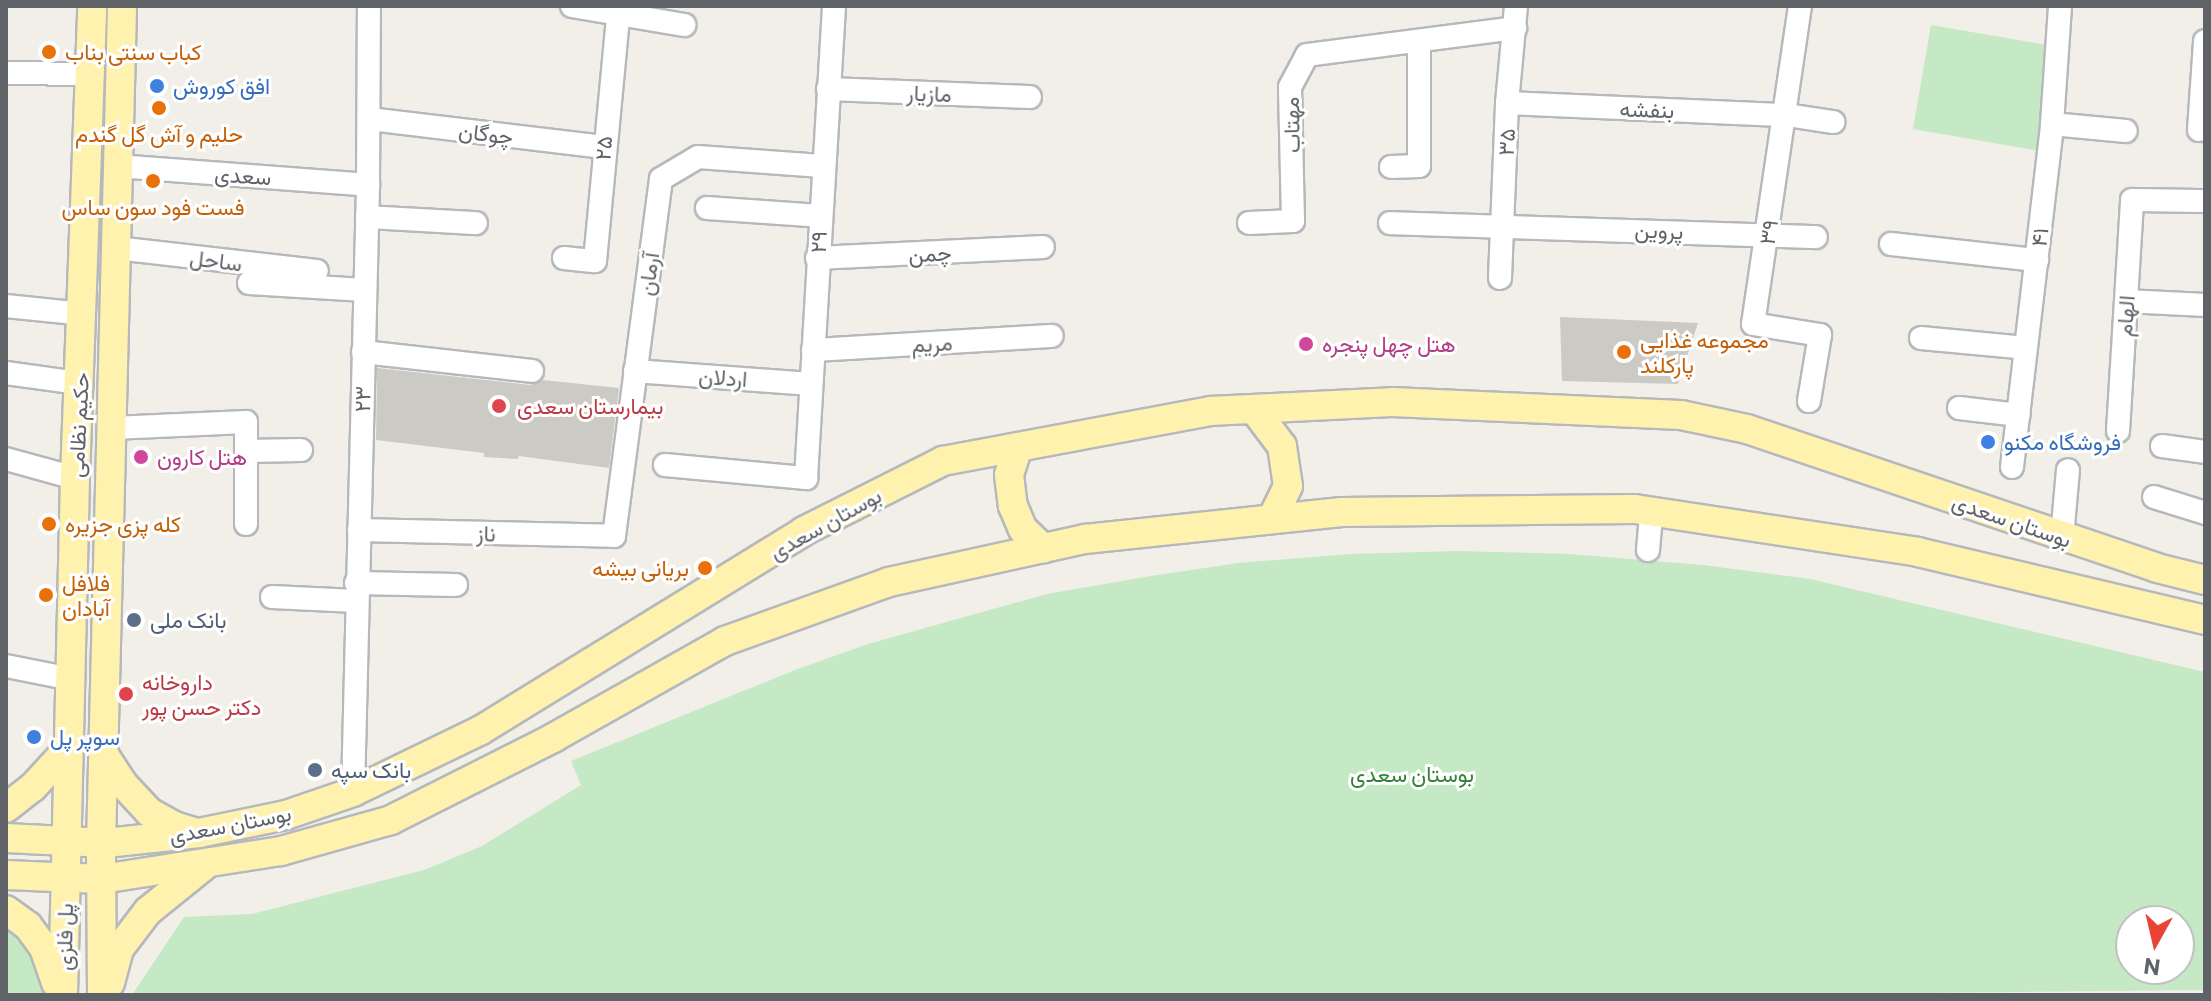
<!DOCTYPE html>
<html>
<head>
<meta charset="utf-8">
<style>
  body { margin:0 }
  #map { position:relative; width:2211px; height:1001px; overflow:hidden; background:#f1efe8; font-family:Commissioner,Vazirmatn,sans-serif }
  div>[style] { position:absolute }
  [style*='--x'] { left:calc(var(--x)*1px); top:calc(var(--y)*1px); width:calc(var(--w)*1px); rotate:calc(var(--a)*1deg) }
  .green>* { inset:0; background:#c5e8c5 }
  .building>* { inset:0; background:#cccac5 }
  .roads { filter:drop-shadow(2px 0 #b5b8bc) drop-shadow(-2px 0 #b5b8bc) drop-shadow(0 2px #b5b8bc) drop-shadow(0 -2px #b5b8bc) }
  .minor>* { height:22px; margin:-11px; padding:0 11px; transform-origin:11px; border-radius:11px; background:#fff }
  .major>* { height:28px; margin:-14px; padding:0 14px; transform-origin:14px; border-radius:14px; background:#fff2af }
  .dots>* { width:22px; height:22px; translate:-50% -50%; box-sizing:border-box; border:4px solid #fff; border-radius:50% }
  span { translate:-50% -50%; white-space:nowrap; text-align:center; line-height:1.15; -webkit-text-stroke:6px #fff; paint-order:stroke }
  .food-label { font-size:22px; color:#c56008 }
  .left { translate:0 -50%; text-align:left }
  .right { translate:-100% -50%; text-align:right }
  .shop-label { font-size:22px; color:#366cbe }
  .street-label { font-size:22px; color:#5f6368 }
  .hotel-label { font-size:22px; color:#b23c85 }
  .health-label { font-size:22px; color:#be3a42 }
  .service-label { font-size:22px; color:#4e5e75 }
  .park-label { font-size:22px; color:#348238 }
  .frame { position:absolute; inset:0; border:8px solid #5f6368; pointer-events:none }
  .north { position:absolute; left:2115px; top:905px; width:80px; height:80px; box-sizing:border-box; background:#fff; border:2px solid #bfc1c3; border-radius:50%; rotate:188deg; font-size:22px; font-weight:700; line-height:32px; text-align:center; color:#5f6368 }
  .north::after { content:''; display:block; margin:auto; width:28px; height:36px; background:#ea4335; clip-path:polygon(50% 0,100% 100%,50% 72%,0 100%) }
</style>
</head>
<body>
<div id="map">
  <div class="green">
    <i style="clip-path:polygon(1931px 25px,2058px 47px,2040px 151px,1913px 129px)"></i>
    <i style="clip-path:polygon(evenodd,1458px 551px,1569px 554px,1703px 565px,1810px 579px,2205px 672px,2205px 990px,1729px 995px,132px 995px,184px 917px,252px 914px,424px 870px,482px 846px,581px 785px,571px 761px,795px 670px,868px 644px,1047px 594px,1151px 576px,1238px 563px,1351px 554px,1458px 551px,2131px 921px,2179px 921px,2179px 969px,2131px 969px,2131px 921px)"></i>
    <i style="clip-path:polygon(6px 927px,34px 960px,44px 995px,6px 995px)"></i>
  </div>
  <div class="building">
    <i style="clip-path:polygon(1560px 317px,1698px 323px,1678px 384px,1562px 381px)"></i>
    <i style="clip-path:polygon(377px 368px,530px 385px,543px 380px,619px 388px,609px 468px,519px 456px,518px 459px,484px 457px,484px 453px,376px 440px)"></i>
  </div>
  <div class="roads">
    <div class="minor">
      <i style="--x:572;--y:6;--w:114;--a:9.6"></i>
      <i style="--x:1800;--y:6;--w:321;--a:98.4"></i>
      <i style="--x:1753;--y:324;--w:68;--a:9.3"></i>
      <i style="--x:1820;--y:335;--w:67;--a:99.5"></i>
      <i style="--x:6;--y:73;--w:84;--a:0.7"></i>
      <i style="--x:828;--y:89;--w:202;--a:2.3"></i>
      <i style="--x:1507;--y:103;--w:280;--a:2.5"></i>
      <i style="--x:1787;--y:115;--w:47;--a:8.7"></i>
      <i style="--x:369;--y:119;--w:236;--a:6.8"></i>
      <i style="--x:2052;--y:124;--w:74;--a:5.4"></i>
      <i style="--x:2199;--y:130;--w:89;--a:-86.1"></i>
      <i style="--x:118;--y:166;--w:251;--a:4.3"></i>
      <i style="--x:1391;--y:167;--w:28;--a:-2"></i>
      <i style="--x:1419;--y:166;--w:125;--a:-90"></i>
      <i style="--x:707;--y:208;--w:113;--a:4"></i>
      <i style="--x:367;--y:217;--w:109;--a:3.2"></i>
      <i style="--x:1249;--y:223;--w:44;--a:-2.6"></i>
      <i style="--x:1293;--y:221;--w:134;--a:-91.3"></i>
      <i style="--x:1290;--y:87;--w:36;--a:-62"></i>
      <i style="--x:1307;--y:55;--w:210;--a:-7.4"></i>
      <i style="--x:1390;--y:223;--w:426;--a:1.9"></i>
      <i style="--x:1891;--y:244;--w:147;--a:6.3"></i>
      <i style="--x:116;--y:248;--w:202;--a:6.5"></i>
      <i style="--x:564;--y:258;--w:31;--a:6"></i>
      <i style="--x:595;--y:261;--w:256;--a:-84.6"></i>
      <i style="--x:817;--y:258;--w:226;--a:-2.8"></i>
      <i style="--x:1500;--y:278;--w:175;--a:-87.7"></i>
      <i style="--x:1507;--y:103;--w:97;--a:-84.7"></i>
      <i style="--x:249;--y:283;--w:116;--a:3.5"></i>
      <i style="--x:2126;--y:301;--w:79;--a:2.9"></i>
      <i style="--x:6;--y:306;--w:77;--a:5.9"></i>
      <i style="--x:1921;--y:338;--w:105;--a:5.4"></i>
      <i style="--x:813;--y:350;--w:239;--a:-3.4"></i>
      <i style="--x:363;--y:352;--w:170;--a:6.4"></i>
      <i style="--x:635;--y:371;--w:176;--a:4.2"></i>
      <i style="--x:6;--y:373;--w:74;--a:7.8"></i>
      <i style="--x:1959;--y:408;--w:60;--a:6.7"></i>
      <i style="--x:112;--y:428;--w:134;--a:-2.6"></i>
      <i style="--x:246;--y:422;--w:102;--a:90"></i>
      <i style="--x:2118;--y:431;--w:231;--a:-86.5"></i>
      <i style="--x:2132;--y:200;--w:73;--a:0.8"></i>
      <i style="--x:2162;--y:446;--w:43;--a:7.9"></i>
      <i style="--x:246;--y:451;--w:55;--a:-1"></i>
      <i style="--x:6;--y:459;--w:72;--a:15.4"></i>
      <i style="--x:665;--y:465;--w:142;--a:5.3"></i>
      <i style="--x:806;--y:478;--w:473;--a:-86.6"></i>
      <i style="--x:2012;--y:467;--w:345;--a:-83.3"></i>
      <i style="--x:2052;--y:124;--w:118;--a:-86.1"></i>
      <i style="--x:2154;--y:497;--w:53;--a:17.4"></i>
      <i style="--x:359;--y:530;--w:255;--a:1.3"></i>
      <i style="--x:614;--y:536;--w:360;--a:-82.5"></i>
      <i style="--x:661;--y:179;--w:43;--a:-30.7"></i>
      <i style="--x:698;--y:157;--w:124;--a:4.2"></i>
      <i style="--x:2062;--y:537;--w:67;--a:-84.9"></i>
      <i style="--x:1648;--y:550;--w:38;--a:-85"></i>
      <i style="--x:356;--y:583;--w:100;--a:1.1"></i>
      <i style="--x:272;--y:597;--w:84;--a:2.7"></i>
      <i style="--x:6;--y:666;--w:66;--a:11.3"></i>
      <i style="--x:353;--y:792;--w:607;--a:-88.58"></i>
      <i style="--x:368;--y:185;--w:179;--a:-89.7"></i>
    </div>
    <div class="major">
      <i style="--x:1254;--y:409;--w:46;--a:52.9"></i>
      <i style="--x:1282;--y:446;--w:40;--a:81.5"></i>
      <i style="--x:1288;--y:486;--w:37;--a:116"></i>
      <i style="--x:1018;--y:447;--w:29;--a:108"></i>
      <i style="--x:1009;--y:475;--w:31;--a:83"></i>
      <i style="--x:1013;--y:506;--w:25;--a:67"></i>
      <i style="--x:1023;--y:529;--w:28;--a:44"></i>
      <i style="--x:103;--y:753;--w:38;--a:57"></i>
      <i style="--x:124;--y:785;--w:37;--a:47"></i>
      <i style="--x:149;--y:812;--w:29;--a:29"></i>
      <i style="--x:174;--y:826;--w:21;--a:17"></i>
      <i style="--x:6;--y:808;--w:34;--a:-38"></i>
      <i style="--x:33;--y:787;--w:53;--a:-47.3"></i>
      <i style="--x:6;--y:838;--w:100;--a:2.9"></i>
      <i style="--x:106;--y:843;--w:94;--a:-6.1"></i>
      <i style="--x:199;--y:833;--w:89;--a:-11.7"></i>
      <i style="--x:286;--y:815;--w:71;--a:-18.9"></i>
      <i style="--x:353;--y:792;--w:142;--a:-25.8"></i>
      <i style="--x:481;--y:730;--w:379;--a:-31.6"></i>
      <i style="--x:804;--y:531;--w:156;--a:-26.7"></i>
      <i style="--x:943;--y:461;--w:272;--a:-10.6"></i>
      <i style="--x:1210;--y:411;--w:182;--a:-2.8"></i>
      <i style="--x:1392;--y:402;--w:289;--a:2.6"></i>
      <i style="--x:1681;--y:415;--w:67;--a:12"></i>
      <i style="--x:1747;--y:429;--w:433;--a:18.7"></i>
      <i style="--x:2157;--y:568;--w:49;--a:14"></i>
      <i style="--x:6;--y:875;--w:96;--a:2.4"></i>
      <i style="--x:102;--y:879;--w:181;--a:-8.9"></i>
      <i style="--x:281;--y:851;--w:114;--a:-15.7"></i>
      <i style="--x:391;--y:820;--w:182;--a:-26.8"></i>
      <i style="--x:553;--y:738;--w:197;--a:-29.4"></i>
      <i style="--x:725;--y:641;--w:174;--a:-19.8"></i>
      <i style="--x:889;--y:582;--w:201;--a:-12.4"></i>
      <i style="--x:1085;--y:539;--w:258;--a:-6"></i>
      <i style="--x:1342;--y:512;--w:293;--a:-0.6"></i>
      <i style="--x:1635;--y:509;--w:286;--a:8.6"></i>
      <i style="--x:1918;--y:552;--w:295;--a:13.3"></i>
      <i style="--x:6;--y:910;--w:27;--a:36"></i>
      <i style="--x:28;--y:926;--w:27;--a:54"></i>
      <i style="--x:44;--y:948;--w:37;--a:71"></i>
      <i style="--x:110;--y:983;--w:35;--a:-75"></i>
      <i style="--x:119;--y:949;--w:48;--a:-52.7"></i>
      <i style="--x:148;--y:911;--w:72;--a:-38.8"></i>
      <i style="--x:63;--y:995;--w:517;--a:-88.67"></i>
      <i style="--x:75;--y:478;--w:472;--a:-87.9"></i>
      <i style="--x:102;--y:995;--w:151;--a:-90.4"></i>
      <i style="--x:101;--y:844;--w:838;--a:-88.56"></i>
    </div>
  </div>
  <div class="dots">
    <i style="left:49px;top:52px;background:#e8710a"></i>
    <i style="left:157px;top:86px;background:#3f7fe0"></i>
    <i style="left:159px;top:108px;background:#e8710a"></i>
    <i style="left:153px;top:181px;background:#e8710a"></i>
    <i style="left:1306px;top:344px;background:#d1479c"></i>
    <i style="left:1624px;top:352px;background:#e8710a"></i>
    <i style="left:499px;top:406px;background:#e0444e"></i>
    <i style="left:1988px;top:442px;background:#3f7fe0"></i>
    <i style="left:141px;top:457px;background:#d1479c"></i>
    <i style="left:49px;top:524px;background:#e8710a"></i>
    <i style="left:705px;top:568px;background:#e8710a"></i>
    <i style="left:46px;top:595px;background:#e8710a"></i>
    <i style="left:134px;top:620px;background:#5c6f8a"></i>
    <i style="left:126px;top:694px;background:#e0444e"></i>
    <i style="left:34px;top:737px;background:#3f7fe0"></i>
    <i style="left:315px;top:770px;background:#5c6f8a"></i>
  </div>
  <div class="food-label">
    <span class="left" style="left:65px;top:52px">کباب سنتی بناب</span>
    <span style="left:159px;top:134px">حلیم و آش گل گندم</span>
    <span style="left:153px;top:207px">فست فود سون ساس</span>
    <span class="left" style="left:1640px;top:352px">مجموعه غذایی<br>پارکلند</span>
    <span class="left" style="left:65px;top:524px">کله پزی جزیره</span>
    <span class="right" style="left:689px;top:568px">بریانی بیشه</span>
    <span class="left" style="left:62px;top:595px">فلافل<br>آبادان</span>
  </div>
  <div class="shop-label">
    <span class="left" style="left:173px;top:86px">افق کوروش</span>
    <span class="left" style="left:2004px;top:442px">فروشگاه مکنو</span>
    <span class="left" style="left:50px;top:737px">سوپر پل</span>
  </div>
  <div class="street-label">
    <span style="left:929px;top:93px;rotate:2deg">مازیار</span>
    <span style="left:1647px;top:109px;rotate:2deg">بنفشه</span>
    <span style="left:1291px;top:125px;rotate:-91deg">مهتاب</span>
    <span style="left:486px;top:133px;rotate:7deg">چوگان</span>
    <span style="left:1506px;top:142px;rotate:-87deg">۳۵</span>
    <span style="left:603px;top:148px;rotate:-85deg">۲۵</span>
    <span style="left:243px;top:175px;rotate:4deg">سعدی</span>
    <span style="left:1659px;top:230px;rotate:2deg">پروین</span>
    <span style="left:1768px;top:232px;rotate:-81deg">۳۹</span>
    <span style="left:2039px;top:237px;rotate:-83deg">۴۱</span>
    <span style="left:818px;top:242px;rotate:-87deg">۲۹</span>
    <span style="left:930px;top:253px;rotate:-3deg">چمن</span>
    <span style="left:216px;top:260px;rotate:7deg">ساحل</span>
    <span style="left:648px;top:274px;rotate:-82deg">آرمان</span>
    <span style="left:2125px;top:316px;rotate:-86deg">الهام</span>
    <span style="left:932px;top:343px;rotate:-3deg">مریم</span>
    <span style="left:723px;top:377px;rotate:4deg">اردلان</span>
    <span style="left:362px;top:399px;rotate:-89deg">۲۳</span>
    <span style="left:78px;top:425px;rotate:-87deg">حکیم نظامی</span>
    <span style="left:2012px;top:520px;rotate:19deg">بوستان سعدی</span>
    <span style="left:825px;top:523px;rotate:-29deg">بوستان سعدی</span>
    <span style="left:486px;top:533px;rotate:1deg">ناز</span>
    <span style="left:230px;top:824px;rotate:-11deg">بوستان سعدی</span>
    <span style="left:64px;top:937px;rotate:-89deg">پل فلزی</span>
  </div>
  <div class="hotel-label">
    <span class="left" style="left:1322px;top:344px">هتل چهل پنجره</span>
    <span class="left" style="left:157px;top:457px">هتل کارون</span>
  </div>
  <div class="health-label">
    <span class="left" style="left:517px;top:406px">بیمارستان سعدی</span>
    <span class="left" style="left:142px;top:694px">داروخانه<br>دکتر حسن پور</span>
  </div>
  <div class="service-label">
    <span class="left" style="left:150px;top:620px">بانک ملی</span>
    <span class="left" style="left:331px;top:770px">بانک سپه</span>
  </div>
  <div class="park-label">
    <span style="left:1412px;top:774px">بوستان سعدی</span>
  </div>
  <div class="frame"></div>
  <div class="north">N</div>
</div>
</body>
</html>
